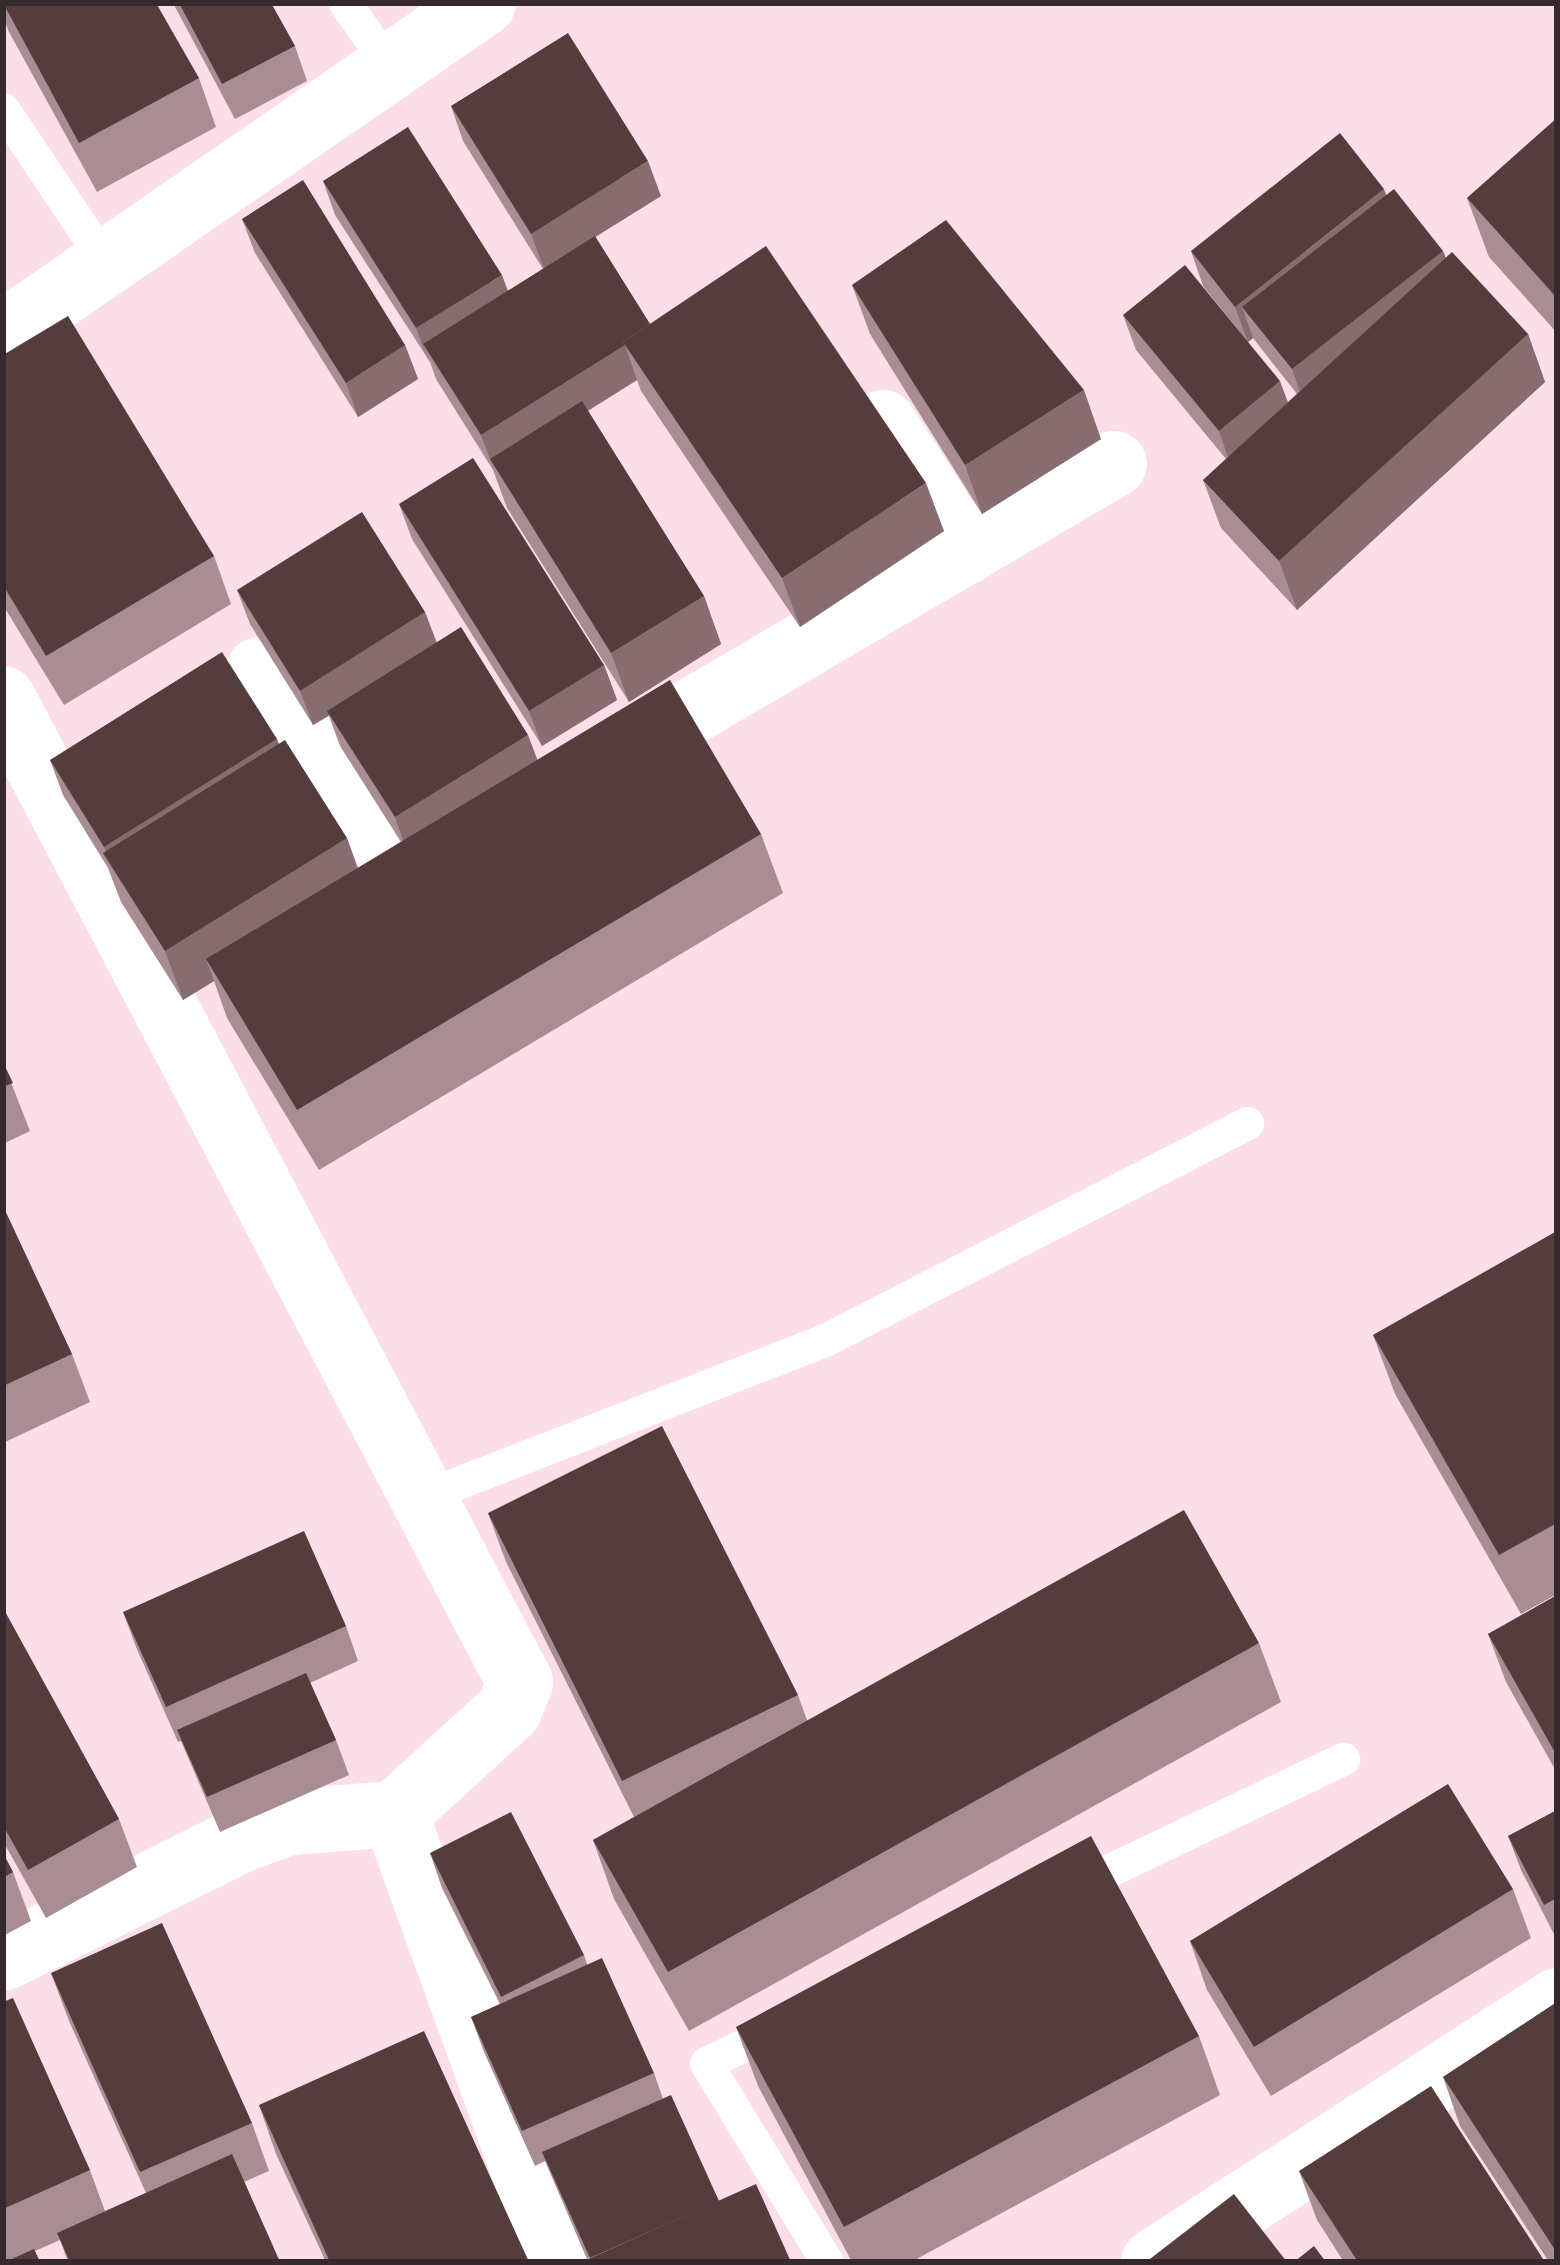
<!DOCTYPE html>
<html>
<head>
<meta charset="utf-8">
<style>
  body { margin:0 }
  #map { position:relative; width:1560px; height:2265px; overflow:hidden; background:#fcdee8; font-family:Montserrat,sans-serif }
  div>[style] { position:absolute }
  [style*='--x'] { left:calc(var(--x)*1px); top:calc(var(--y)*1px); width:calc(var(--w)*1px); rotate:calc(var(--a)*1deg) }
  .service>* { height:33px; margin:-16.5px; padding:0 16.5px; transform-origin:16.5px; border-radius:16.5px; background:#fff }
  .minor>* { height:66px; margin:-33px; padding:0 33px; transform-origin:33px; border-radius:33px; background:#fff }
  .wall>* { inset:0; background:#a88d92 }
  .shaded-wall>* { inset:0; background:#876d70 }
  .building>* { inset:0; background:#553c3d }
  span { translate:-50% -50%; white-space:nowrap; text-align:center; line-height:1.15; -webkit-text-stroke:12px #fcdee8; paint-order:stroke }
  .frame { position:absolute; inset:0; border:6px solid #34292d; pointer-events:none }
</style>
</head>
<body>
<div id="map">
  <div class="service">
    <i style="--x:345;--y:3;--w:78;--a:54.9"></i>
    <i style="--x:3;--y:109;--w:185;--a:56.2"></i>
    <i style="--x:422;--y:1497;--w:430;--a:-21.3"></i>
    <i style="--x:823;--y:1341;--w:477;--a:-27.2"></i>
    <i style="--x:1068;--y:1890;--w:305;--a:-25.5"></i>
    <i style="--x:783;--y:2026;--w:85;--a:154.3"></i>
    <i style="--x:706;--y:2063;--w:233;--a:58.7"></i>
  </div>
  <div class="minor">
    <i style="--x:3;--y:334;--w:583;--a:-34.59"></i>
    <i style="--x:883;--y:423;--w:153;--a:57"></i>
    <i style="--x:259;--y:670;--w:254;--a:56.2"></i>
    <i style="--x:3;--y:699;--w:1111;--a:62.26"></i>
    <i style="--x:520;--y:1682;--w:30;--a:111"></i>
    <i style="--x:509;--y:1710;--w:154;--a:137.6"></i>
    <i style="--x:395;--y:1814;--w:476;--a:70.1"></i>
    <i style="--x:610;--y:759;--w:584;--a:-30.34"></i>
    <i style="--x:3;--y:1958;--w:269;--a:-26.5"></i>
    <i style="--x:244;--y:1838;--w:49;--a:-19.2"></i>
    <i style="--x:290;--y:1822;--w:105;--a:-4.4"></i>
    <i style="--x:1154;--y:2262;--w:480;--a:-32.9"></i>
  </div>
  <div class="wall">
    <i style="clip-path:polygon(3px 3px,199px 78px,216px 127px,97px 192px,9px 32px,3px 17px)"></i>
    <i style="clip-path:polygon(173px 3px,271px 3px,295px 46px,307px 81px,235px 119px)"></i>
    <i style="clip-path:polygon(451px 106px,661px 196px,595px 237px,650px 324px,944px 531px,800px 627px,641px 391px,637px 380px,588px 411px,704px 596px,721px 644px,629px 702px,507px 508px,493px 470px,436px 379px,430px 362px,335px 215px,323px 181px,508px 291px,543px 269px,463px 141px)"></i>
    <i style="clip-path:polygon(1557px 118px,1557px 333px,1489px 257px,1467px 198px)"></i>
    <i style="clip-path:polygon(242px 219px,405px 345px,418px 379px,358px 417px,255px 253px)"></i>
    <i style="clip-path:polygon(evenodd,1191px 251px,1443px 251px,1446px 258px,1528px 334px,1545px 382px,1297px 610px,1221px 528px,1203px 480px,1226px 459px,1136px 350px,1123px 315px,1239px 331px,1203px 286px,1191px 251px,1253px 338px,1297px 394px,1288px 402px,1248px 342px,1253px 338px)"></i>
    <i style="clip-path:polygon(852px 285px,1101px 439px,982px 514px,870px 334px)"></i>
    <i style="clip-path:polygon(3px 355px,214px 556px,231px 604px,64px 705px,3px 605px)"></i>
    <i style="clip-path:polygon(399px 504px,604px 665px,617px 700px,542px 746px,412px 539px)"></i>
    <i style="clip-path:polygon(237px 590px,425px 612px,437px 643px,537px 760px,761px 834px,783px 893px,319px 1170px,227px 1018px,214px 981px,183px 1000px,121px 902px,108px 868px,63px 795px,50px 760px,277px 739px,279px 744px,347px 838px,358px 868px,401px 842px,340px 746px,329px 716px,313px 725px,250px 624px)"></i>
    <i style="clip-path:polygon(3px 1062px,30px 1131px,3px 1144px)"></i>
    <i style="clip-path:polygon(3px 1206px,72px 1354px,90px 1402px,3px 1443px)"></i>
    <i style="clip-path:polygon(1557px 1231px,1557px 1594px,1521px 1614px,1395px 1394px,1373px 1335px)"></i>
    <i style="clip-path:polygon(488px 1513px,798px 1695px,807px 1720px,1259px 1643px,1281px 1702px,689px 2031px,614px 1899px,593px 1840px,634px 1817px,506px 1562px)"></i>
    <i style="clip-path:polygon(1557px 1595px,1557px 1773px,1506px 1682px,1488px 1634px)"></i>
    <i style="clip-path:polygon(3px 1608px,119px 1819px,137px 1867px,46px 1918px,3px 1841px)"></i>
    <i style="clip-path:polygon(123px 1612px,346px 1626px,358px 1661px,310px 1683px,336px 1740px,349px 1775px,220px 1832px,181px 1741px,178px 1742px,136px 1647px)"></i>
    <i style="clip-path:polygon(1557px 1810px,1557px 1940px,1521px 1870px,1508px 1836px)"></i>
    <i style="clip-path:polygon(3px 1853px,13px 1872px,31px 1921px,3px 1936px)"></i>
    <i style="clip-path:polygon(430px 1853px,584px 1955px,587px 1964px,654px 2073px,663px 2099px,719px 2201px,587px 2259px,545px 2161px,535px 2166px,484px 2052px,471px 2017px,500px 2004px,442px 1888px)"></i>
    <i style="clip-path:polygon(1513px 1889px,1531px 1938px,1271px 2096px,1207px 1990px,1190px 1941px)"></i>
    <i style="clip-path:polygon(51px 1973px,252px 2123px,269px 2171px,244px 2182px,280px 2262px,68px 2262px,60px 2240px,35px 2251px,40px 2262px,3px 2262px,3px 2002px,90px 2170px,105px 2211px,146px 2193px,69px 2021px)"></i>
    <i style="clip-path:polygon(1557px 2002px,1557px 2262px,1549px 2262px,1460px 2126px,1443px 2077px)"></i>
    <i style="clip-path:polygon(736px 2027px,1199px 2036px,1220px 2095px,911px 2262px,852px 2262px,758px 2086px)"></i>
    <i style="clip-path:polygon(259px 2105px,529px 2262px,326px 2262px,276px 2154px)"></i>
    <i style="clip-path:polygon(1299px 2171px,1545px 2262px,1344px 2262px,1317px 2220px)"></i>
  </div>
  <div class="shaded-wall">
    <i style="clip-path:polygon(648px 161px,661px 196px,544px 269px,531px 234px)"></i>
    <i style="clip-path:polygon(1384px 189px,1397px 223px,1242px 307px,1253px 338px,1248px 342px,1235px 307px)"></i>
    <i style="clip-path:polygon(1443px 251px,1456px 285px,1304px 404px,1292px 369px)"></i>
    <i style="clip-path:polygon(502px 275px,515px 310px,423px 344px,429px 363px,416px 328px)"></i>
    <i style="clip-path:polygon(1528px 334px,1545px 382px,1297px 610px,1279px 561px)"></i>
    <i style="clip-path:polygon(405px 345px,418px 379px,358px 417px,346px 383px)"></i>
    <i style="clip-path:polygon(625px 345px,637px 380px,495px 468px,490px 459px,481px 435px)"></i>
    <i style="clip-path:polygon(1280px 381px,1293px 416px,1231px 466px,1219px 431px)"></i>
    <i style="clip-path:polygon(1084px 390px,1101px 439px,982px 514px,965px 465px)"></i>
    <i style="clip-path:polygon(926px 483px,944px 531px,800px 627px,782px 578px)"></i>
    <i style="clip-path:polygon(704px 596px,721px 644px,629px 702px,611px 653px)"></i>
    <i style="clip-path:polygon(425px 612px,438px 647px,313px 725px,300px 691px)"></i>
    <i style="clip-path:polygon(604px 665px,617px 700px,542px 746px,529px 711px)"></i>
    <i style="clip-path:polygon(528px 735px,541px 769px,407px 852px,395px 817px)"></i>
    <i style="clip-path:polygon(277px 739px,289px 773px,112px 867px,104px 847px)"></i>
    <i style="clip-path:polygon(347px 838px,364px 887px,206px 959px,214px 981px,183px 1000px,165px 951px)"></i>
  </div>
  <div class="building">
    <i style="clip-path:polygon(3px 3px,156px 3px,199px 78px,79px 143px)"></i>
    <i style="clip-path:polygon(179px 3px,271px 3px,295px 46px,222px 84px)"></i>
    <i style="clip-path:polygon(568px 33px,648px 161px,531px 234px,451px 106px)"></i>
    <i style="clip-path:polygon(1557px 118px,1557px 298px,1467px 198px)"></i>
    <i style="clip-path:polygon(408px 127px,502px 275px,416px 328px,323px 181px)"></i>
    <i style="clip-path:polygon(1340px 133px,1384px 189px,1235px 307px,1191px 251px)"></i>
    <i style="clip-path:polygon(303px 180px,405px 345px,346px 383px,242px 219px)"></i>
    <i style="clip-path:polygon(1394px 189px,1443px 251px,1292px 369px,1242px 307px)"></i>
    <i style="clip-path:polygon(946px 220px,1084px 390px,965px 465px,852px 285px)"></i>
    <i style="clip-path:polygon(595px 236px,650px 324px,623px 342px,625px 345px,481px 435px,423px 344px)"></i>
    <i style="clip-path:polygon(766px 246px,926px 483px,782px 578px,623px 342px)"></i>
    <i style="clip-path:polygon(1452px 252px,1528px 334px,1279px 561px,1203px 480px)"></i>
    <i style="clip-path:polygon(1185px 265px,1280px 381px,1219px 431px,1123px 315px)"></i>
    <i style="clip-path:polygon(68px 316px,214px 556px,46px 656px,3px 585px,3px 355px)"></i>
    <i style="clip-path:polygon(582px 401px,704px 596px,611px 653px,490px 459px)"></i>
    <i style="clip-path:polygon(473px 458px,604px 665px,529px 711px,399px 504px)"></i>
    <i style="clip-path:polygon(362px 512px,425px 612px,300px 691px,237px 590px)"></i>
    <i style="clip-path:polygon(461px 627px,528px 735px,395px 817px,327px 711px)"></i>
    <i style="clip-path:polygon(222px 652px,277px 739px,104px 847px,50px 760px)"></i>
    <i style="clip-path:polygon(670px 680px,761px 834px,297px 1110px,206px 959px)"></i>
    <i style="clip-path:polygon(285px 740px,347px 838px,165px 951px,103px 853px)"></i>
    <i style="clip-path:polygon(3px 1062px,13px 1083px,3px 1087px)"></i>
    <i style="clip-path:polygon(3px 1206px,72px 1354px,3px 1386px)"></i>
    <i style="clip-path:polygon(1557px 1231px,1557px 1523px,1499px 1555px,1373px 1335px)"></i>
    <i style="clip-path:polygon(662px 1426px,798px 1695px,622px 1781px,488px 1513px)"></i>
    <i style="clip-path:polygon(1184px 1510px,1259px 1643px,668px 1972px,593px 1840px)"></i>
    <i style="clip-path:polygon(304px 1531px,346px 1626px,166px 1707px,123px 1612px)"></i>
    <i style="clip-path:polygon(1557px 1595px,1557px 1756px,1488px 1634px)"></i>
    <i style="clip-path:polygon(3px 1608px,119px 1819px,28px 1870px,3px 1825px)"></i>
    <i style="clip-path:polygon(306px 1673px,336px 1740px,207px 1797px,177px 1730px)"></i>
    <i style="clip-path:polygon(1448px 1784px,1513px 1889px,1254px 2047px,1190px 1941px)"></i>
    <i style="clip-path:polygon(1557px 1810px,1557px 1898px,1544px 1905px,1508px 1836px)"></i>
    <i style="clip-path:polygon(511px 1812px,584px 1955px,501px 1997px,430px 1853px)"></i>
    <i style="clip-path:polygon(1091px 1836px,1199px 2036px,844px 2227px,736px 2027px)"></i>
    <i style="clip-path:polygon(3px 1853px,13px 1872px,3px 1878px)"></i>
    <i style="clip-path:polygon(162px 1923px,252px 2123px,140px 2172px,51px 1973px)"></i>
    <i style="clip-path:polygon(602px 1958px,654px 2073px,522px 2131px,471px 2017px)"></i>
    <i style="clip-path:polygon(13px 1998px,90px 2170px,3px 2209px,3px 2002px)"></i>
    <i style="clip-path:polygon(1557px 2002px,1557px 2253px,1443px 2077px)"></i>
    <i style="clip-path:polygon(424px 2031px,529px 2262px,330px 2262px,259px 2105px)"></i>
    <i style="clip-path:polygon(1431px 2086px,1545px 2262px,1358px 2262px,1299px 2171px)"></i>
    <i style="clip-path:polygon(671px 2095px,719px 2201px,590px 2258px,542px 2152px)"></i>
    <i style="clip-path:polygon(232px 2154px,280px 2262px,70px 2262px,57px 2233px)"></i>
    <i style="clip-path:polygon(756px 2184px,791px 2262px,587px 2262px,586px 2260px)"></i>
    <i style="clip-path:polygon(1234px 2194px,1287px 2262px,1146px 2262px)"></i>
    <i style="clip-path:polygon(1314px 2246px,1326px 2262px,1294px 2262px)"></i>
    <i style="clip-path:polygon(34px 2249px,40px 2262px,5px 2262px)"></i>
  </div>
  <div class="frame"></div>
</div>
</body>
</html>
